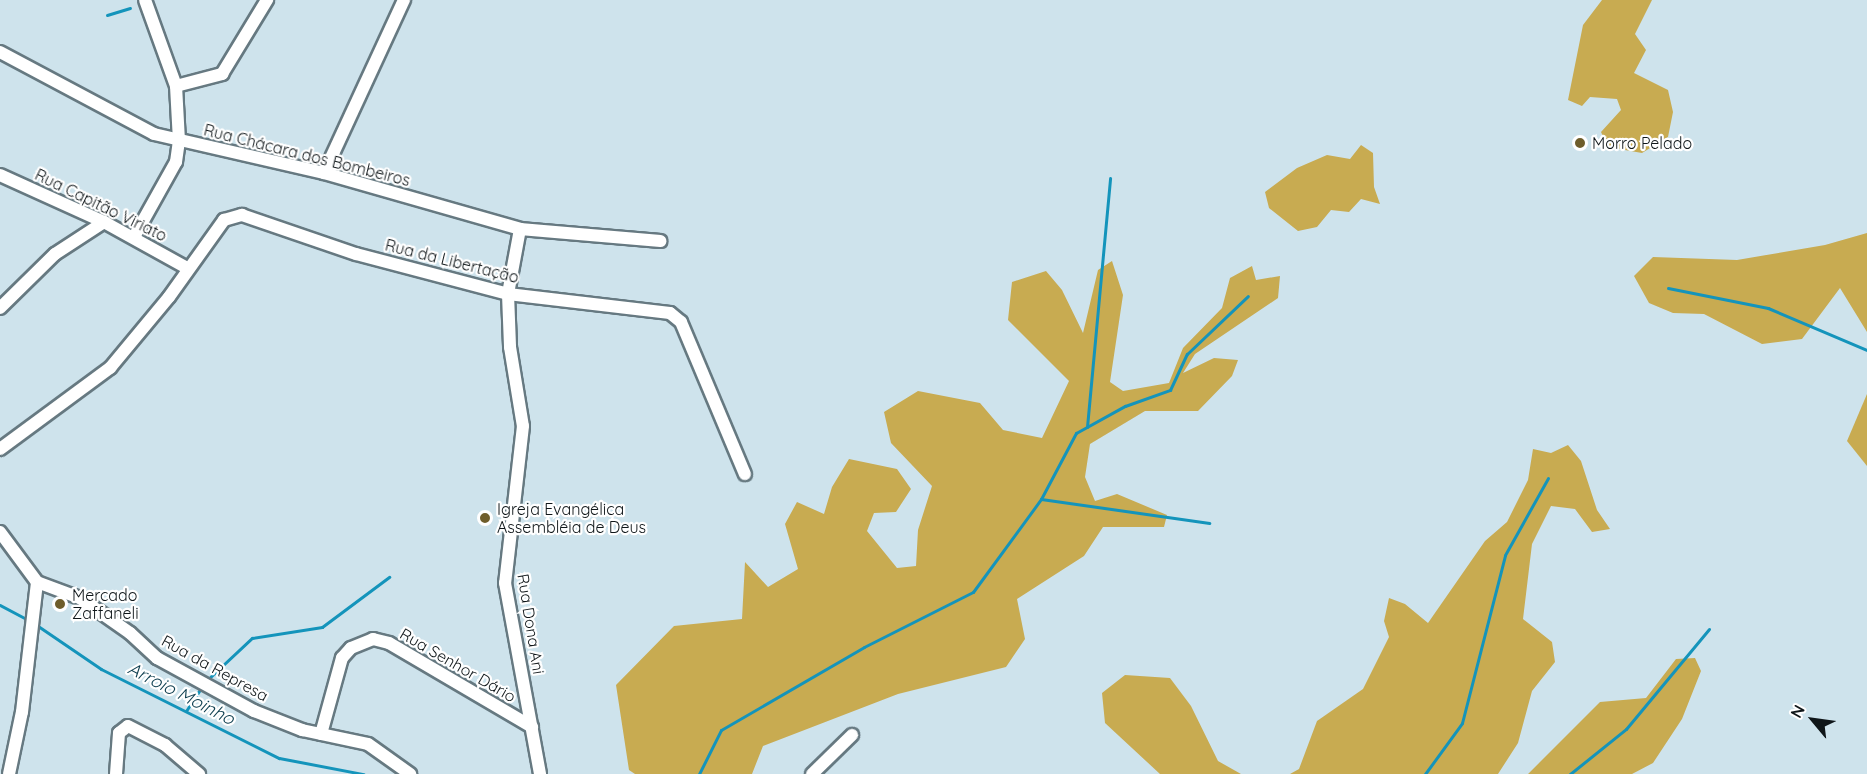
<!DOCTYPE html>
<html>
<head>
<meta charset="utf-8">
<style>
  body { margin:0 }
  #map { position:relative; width:1867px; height:774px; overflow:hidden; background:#cee3ec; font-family:Quicksand,sans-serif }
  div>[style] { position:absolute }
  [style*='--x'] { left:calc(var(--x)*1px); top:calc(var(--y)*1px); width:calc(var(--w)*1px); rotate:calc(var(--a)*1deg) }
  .forest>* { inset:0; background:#c8ab51 }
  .stream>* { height:3px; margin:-1.5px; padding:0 1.5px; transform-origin:1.5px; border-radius:1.5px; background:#1494bb }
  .roads { filter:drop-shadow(2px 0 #667981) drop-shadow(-2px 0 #667981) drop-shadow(0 2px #667981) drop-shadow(0 -2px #667981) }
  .minor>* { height:12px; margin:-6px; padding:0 6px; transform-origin:6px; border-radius:6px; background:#fff }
  .dots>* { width:16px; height:16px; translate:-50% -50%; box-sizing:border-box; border:3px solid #fff; border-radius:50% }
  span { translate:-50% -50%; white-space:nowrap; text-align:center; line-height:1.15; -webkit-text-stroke:4.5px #fff; paint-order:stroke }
  .poi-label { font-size:16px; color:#0f1619 }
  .left { translate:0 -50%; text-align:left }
  .street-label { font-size:16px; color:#0f1619 }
  .water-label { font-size:18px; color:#0c3d4e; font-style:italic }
  .north { position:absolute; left:1783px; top:690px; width:60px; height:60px; -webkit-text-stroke:4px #fff; paint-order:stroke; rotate:299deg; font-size:16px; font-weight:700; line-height:24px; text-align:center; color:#0f1619 }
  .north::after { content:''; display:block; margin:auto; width:21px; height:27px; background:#0f1619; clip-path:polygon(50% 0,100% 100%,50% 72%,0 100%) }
</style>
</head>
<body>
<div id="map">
  <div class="forest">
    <i style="clip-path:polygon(1602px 0,1652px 0,1635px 34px,1646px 50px,1634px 73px,1668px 90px,1673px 112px,1668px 137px,1642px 153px,1608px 147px,1601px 132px,1621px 110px,1617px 99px,1590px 97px,1582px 106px,1568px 100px,1583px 25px)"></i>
    <i style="clip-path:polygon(1361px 145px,1373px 153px,1374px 187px,1380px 204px,1361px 199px,1349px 212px,1331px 210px,1317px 227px,1298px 231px,1269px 208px,1265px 192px,1297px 168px,1327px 155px,1350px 159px)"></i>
    <i style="clip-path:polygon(1867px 233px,1867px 332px,1840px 288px,1802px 339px,1762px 344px,1704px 314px,1673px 313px,1649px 303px,1634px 276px,1653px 257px,1737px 260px,1825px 245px)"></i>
    <i style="clip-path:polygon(1112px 261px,1123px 295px,1110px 382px,1123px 391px,1169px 383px,1183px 348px,1222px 308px,1230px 278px,1252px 266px,1256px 280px,1280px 276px,1278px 298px,1195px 354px,1183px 373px,1214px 358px,1238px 360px,1232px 376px,1198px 411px,1145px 411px,1090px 444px,1085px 477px,1095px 501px,1117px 494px,1167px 515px,1164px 527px,1103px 527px,1084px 556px,1017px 599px,1025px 639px,1006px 667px,898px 694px,763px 746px,752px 774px,635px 774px,629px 770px,616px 685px,674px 626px,742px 619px,745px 562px,768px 587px,798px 569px,785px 524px,797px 502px,824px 514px,832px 487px,849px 459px,897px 469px,911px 489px,896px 512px,874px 513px,867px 531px,897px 568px,916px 566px,918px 530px,932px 486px,891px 443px,884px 412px,918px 391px,980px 403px,1003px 430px,1042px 438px,1069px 381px,1008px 320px,1012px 282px,1046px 271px,1062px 290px,1083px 333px,1098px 270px)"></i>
    <i style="clip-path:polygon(1867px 394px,1867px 466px,1847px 441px)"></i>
    <i style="clip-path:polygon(1568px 445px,1581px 461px,1597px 510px,1610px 529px,1592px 532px,1575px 509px,1551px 506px,1532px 544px,1523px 619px,1552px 642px,1555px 662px,1532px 691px,1518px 743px,1498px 774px,1290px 774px,1299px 769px,1317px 721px,1363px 689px,1389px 637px,1384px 621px,1389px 598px,1405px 604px,1428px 623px,1485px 541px,1507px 522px,1528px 480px,1533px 449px,1551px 453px)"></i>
    <i style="clip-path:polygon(1695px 658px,1701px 671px,1682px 719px,1653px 763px,1632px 774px,1528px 774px,1600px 702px,1646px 698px,1676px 659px)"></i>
    <i style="clip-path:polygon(1125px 675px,1170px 678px,1191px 706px,1218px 761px,1241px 774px,1160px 774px,1105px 723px,1102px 693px)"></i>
  </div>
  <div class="stream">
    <i style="--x:107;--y:15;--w:24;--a:-17"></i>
    <i style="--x:1668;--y:288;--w:102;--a:11.3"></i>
    <i style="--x:1768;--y:308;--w:108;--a:23"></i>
    <i style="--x:1087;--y:427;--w:250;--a:-84.7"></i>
    <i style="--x:1041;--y:499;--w:170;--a:8.1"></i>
    <i style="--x:0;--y:605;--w:34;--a:28"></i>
    <i style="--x:35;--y:624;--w:80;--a:34.3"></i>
    <i style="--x:101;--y:669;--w:199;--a:26.6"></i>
    <i style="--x:279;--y:758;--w:86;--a:10.8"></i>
    <i style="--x:206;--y:681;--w:63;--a:-43.1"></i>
    <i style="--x:252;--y:638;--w:71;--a:-8.9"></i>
    <i style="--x:322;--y:627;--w:84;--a:-36.7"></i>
    <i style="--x:186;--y:711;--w:30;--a:-57"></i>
    <i style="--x:699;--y:774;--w:49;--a:-63.4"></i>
    <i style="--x:721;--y:730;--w:165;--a:-30.1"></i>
    <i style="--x:864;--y:647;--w:122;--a:-26.8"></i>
    <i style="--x:973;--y:592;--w:115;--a:-53.8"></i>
    <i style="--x:1041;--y:499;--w:75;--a:-62.1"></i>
    <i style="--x:1076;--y:433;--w:56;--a:-28.9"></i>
    <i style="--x:1125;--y:406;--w:48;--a:-19.6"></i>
    <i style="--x:1170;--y:390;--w:40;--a:-65"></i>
    <i style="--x:1187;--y:354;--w:84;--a:-43.6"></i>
    <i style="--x:1425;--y:774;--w:63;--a:-54"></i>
    <i style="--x:1462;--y:723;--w:173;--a:-75.6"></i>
    <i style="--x:1505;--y:555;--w:88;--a:-60.8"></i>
    <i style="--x:1570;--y:774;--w:72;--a:-38.8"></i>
    <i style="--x:1626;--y:729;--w:130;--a:-50.3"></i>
  </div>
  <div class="roads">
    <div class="minor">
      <i style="--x:0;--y:52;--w:174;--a:28"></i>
      <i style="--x:154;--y:134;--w:174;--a:12.9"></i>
      <i style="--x:324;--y:173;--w:204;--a:15.9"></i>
      <i style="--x:520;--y:229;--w:141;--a:4.9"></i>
      <i style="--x:176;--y:86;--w:48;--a:-14.6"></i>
      <i style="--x:222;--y:74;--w:87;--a:-58.7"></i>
      <i style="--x:324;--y:173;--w:191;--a:-65.2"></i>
      <i style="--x:0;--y:175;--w:114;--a:24.3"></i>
      <i style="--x:104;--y:222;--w:95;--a:29"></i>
      <i style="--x:520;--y:229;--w:66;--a:100.5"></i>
      <i style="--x:508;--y:294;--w:53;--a:87.8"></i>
      <i style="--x:510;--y:347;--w:80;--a:80.7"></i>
      <i style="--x:523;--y:426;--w:158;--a:96.5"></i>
      <i style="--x:505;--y:583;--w:194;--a:79.6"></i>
      <i style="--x:134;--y:237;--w:86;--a:-60.8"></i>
      <i style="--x:176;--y:162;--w:21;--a:-82"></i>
      <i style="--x:179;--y:141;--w:55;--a:-93.1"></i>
      <i style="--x:176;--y:86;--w:91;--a:-109.8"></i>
      <i style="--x:0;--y:308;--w:77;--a:-44.5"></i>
      <i style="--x:55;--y:254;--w:59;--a:-33.1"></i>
      <i style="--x:0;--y:449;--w:137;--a:-36.4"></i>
      <i style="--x:110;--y:368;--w:92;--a:-50.3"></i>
      <i style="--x:169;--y:297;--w:95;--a:-54.5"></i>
      <i style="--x:224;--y:220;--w:19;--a:-16"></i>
      <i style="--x:242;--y:215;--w:120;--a:18.9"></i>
      <i style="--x:356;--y:254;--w:157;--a:14.7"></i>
      <i style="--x:508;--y:294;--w:163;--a:6.7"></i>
      <i style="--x:670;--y:313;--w:14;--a:39"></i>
      <i style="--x:681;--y:322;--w:165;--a:67.2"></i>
      <i style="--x:0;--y:532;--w:62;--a:53.5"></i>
      <i style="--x:37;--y:582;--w:46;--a:20.4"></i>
      <i style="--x:80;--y:598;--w:61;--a:35"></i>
      <i style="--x:130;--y:633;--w:37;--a:43"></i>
      <i style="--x:157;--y:658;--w:111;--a:28.7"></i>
      <i style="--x:254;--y:711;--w:52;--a:21.6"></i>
      <i style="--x:302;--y:730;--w:67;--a:12"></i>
      <i style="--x:368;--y:744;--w:52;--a:35.5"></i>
      <i style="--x:321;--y:734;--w:79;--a:-74.6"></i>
      <i style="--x:342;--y:658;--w:13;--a:-48"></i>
      <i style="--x:351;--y:648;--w:24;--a:-22"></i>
      <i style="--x:373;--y:639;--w:16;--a:14"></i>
      <i style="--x:389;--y:643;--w:166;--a:30.4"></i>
      <i style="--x:9;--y:774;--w:63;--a:-78.2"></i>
      <i style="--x:22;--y:712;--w:131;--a:-83.4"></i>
      <i style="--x:116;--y:774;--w:41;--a:-85.8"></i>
      <i style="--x:119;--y:733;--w:11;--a:-38"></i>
      <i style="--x:128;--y:726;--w:42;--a:27.2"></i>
      <i style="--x:165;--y:745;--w:45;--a:40.5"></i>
      <i style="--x:812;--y:774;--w:56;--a:-44.3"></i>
    </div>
  </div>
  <div class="dots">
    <i style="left:1580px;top:143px;background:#6e5d2b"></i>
    <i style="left:485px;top:518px;background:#6e5d2b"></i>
    <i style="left:60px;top:604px;background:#6e5d2b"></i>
  </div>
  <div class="poi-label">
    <span class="left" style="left:1592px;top:143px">Morro Pelado</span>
    <span class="left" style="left:497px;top:518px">Igreja Evangélica<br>Assembléia de Deus</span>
    <span class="left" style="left:72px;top:604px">Mercado<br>Zaffaneli</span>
  </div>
  <div class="street-label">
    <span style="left:307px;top:155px;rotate:14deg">Rua Chácara dos Bombeiros</span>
    <span style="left:101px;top:205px;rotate:26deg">Rua Capitão Viriato</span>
    <span style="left:452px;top:261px;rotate:14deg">Rua da Libertação</span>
    <span style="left:531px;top:624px;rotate:81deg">Rua Dona Ani</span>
    <span style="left:458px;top:665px;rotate:30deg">Rua Senhor Dário</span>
    <span style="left:215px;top:668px;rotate:29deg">Rua da Represa</span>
  </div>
  <div class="water-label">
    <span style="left:181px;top:694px;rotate:27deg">Arroio Moinho</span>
  </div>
  <div class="north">N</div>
</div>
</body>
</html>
